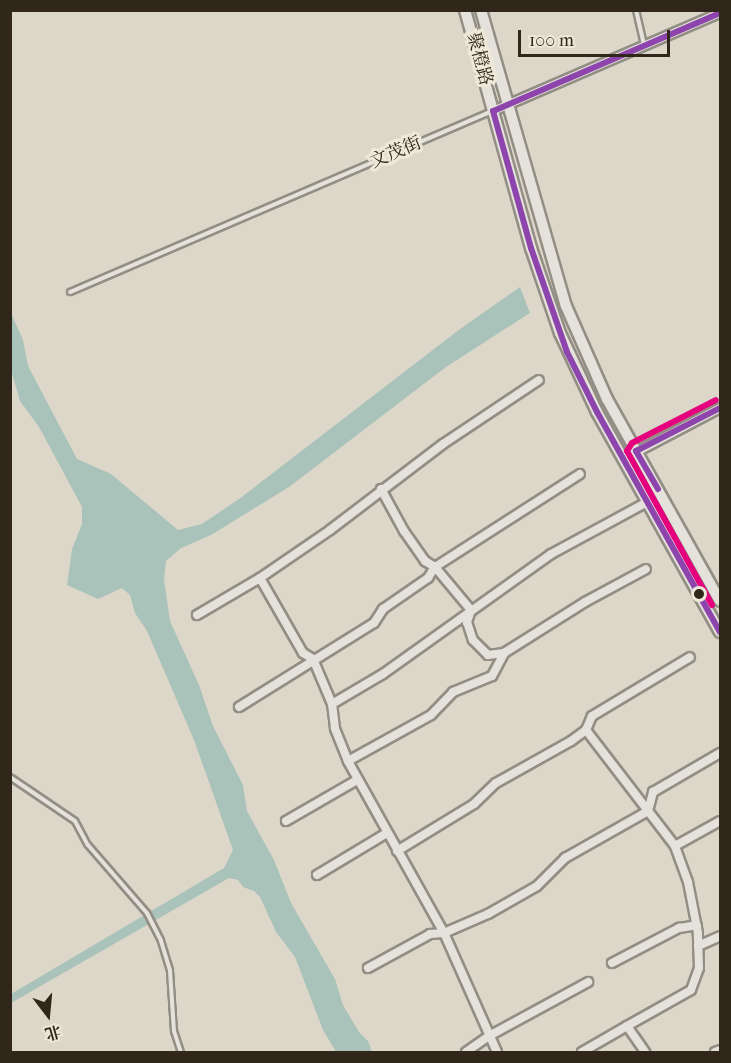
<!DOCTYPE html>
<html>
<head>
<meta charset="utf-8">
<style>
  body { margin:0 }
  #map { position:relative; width:731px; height:1063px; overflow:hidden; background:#dcd7c9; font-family:"IM FELL French Canon","Noto Serif SC",serif }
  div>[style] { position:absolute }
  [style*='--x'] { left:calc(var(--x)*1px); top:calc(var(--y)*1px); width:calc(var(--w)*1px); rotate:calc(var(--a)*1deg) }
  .water>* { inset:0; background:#aac3ba }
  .roads { filter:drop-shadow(2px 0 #928e84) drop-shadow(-2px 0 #928e84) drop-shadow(0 2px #928e84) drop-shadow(0 -2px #928e84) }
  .service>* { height:4px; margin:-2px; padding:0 2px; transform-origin:2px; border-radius:2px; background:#e4e2db }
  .minor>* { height:8px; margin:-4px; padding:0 4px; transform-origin:4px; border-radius:4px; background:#e4e2db }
  .tertiary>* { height:10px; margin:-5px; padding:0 5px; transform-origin:5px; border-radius:5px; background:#e4e2db }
  .bus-1>* { height:6px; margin:-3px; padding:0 3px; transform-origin:3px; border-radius:3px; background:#8e44ad }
  .bus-2>* { height:6px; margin:-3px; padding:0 3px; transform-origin:3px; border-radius:3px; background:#e5007d }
  .dots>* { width:16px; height:16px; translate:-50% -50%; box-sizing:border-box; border:3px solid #ede8d7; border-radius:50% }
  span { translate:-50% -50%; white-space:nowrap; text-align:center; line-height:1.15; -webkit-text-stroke:6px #ede8d7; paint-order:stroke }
  .street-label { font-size:18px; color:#30271a }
  .frame { position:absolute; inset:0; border:12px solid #30271a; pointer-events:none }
  .north { position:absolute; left:18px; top:985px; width:60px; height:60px; -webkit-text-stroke:4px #ede8d7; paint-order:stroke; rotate:164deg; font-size:16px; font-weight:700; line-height:24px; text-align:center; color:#30271a }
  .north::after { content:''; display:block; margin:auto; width:21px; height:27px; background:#30271a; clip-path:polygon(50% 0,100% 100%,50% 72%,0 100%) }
  .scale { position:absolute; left:518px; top:30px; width:152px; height:27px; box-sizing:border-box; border:3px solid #30271a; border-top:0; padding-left:8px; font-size:18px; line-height:21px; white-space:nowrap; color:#30271a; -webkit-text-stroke:4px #ede8d7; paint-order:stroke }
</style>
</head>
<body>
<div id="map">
  <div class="water">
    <i style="clip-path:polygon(520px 287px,530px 313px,446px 367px,289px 487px,211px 535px,181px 548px,166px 561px,164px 580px,170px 621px,199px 685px,213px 726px,243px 785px,247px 811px,274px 860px,291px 903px,335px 979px,343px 1005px,359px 1032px,368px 1041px,372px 1052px,336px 1052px,323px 1030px,295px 957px,276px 932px,260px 897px,254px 891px,243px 887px,238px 880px,229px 878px,11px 1003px,11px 994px,224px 868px,233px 850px,194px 740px,147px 631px,135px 613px,130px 595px,122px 588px,98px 599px,67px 585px,72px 549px,82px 524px,82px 507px,39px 427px,20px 401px,11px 370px,10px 311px,23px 340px,28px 366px,77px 459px,111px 474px,178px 530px,202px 524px,239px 499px,460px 329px)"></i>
  </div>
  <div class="roads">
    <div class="service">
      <i style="--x:636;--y:10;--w:36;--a:77"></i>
      <i style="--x:70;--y:292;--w:459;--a:-23.2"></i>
      <i style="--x:10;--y:777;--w:78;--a:34.1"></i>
      <i style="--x:75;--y:821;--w:27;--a:62"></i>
      <i style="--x:88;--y:845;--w:90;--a:49.1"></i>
      <i style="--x:147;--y:913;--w:31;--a:63"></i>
      <i style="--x:161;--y:941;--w:31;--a:73"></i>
      <i style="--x:170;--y:971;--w:60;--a:86.2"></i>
      <i style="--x:174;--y:1031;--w:22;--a:72"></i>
    </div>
    <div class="minor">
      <i style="--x:493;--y:111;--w:247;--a:-23.4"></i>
      <i style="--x:623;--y:459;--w:110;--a:-27.7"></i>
      <i style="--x:381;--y:489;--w:48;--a:61.3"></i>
      <i style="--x:404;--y:531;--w:37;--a:55"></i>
      <i style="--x:425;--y:561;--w:12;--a:31"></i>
      <i style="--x:435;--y:567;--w:56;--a:50.1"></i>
      <i style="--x:471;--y:610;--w:13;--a:108"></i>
      <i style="--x:467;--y:622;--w:19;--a:72"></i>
      <i style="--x:473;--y:640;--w:21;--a:45"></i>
      <i style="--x:488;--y:655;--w:16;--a:-7"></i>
      <i style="--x:260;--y:578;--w:86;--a:60.2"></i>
      <i style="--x:303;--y:653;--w:12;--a:31"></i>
      <i style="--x:313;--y:659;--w:49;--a:67.1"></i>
      <i style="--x:197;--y:615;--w:73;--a:-30.4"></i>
      <i style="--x:260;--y:578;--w:85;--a:-34.4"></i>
      <i style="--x:330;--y:530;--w:142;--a:-37.3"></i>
      <i style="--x:443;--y:444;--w:115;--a:-33.7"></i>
      <i style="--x:239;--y:707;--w:159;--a:-31.9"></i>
      <i style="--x:374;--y:623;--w:17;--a:-57"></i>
      <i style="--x:383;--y:609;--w:55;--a:-34.6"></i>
      <i style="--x:428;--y:578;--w:13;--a:-58"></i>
      <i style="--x:435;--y:567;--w:172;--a:-32.7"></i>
      <i style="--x:586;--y:730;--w:146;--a:52.5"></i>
      <i style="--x:348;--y:761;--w:95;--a:-29"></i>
      <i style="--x:431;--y:715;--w:32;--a:-46"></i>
      <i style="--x:453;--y:692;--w:42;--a:-22.3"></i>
      <i style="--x:492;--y:676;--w:26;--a:-62"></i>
      <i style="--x:504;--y:653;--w:96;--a:-32.2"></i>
      <i style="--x:585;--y:602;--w:69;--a:-28.4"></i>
      <i style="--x:286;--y:821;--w:82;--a:-30"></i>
      <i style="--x:397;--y:851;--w:90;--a:-31.4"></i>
      <i style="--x:474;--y:804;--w:30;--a:-44"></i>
      <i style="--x:496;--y:783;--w:86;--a:-29.2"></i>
      <i style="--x:571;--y:741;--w:19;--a:-36"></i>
      <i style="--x:586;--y:730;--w:15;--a:-67"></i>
      <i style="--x:592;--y:716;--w:114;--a:-31"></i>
      <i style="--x:317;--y:875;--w:82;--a:-31"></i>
      <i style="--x:698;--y:946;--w:24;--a:-24"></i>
      <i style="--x:612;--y:963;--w:76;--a:-27.6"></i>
      <i style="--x:679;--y:928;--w:18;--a:-9"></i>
      <i style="--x:368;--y:968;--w:71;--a:-28.7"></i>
      <i style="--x:430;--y:934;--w:14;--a:-4"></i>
      <i style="--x:444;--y:933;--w:48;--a:-23.4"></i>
      <i style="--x:488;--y:914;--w:56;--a:-29.7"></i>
      <i style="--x:537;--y:886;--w:40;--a:-45"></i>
      <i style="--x:565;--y:858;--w:95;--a:-29.5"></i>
      <i style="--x:648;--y:811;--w:20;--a:-75"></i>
      <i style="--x:653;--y:792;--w:78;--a:-30.2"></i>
      <i style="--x:627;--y:1026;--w:73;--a:-29.4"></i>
      <i style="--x:691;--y:990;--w:23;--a:-70"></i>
      <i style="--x:699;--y:968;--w:35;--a:-92"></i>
      <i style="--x:698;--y:933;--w:52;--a:-101.1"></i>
      <i style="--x:688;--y:882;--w:38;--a:-110"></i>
      <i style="--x:675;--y:846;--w:51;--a:-29.1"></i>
      <i style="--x:466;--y:1052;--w:28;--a:-35"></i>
      <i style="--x:489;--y:1036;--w:113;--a:-28.6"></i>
      <i style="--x:497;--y:1052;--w:130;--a:-114"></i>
      <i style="--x:444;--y:933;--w:197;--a:-119.2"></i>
      <i style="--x:348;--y:761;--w:35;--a:-112"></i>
      <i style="--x:335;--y:728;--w:24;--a:-97"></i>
      <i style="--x:332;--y:704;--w:59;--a:-30.5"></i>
      <i style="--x:383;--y:674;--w:206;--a:-35.5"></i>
      <i style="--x:551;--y:554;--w:109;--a:-28.4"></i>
      <i style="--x:582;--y:1052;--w:52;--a:-30"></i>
      <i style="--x:627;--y:1026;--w:32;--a:55"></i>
      <i style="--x:715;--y:1052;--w:5;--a:-22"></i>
    </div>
    <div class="tertiary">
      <i style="--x:465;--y:10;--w:247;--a:74.5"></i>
      <i style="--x:531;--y:248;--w:90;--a:71.2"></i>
      <i style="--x:560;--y:333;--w:87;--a:64.9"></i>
      <i style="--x:597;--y:412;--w:252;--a:60.8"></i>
      <i style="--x:481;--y:10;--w:308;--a:74"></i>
      <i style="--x:566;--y:306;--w:102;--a:66.2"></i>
      <i style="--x:607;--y:399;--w:231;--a:60.8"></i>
    </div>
  </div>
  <div class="bus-1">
    <i style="--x:720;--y:13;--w:247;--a:156.6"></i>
    <i style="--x:493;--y:111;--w:142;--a:74.5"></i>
    <i style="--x:531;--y:248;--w:110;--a:70.9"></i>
    <i style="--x:567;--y:352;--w:67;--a:63.4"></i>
    <i style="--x:597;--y:412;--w:252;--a:60.8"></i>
    <i style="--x:658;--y:489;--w:44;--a:-120.1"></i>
    <i style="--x:636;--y:451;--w:94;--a:-27.1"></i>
  </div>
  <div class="bus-2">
    <i style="--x:712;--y:605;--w:176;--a:-118.9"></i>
    <i style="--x:627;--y:451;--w:9;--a:-58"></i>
    <i style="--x:632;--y:443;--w:94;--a:-27.1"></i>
  </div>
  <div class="dots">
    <i style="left:699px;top:594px;background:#30271a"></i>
  </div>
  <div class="street-label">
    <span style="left:479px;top:59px;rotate:75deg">聚橙路</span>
    <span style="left:396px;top:153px;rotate:-23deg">文茂街</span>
  </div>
  <div class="frame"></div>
  <div class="north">北</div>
  <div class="scale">100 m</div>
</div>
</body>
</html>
